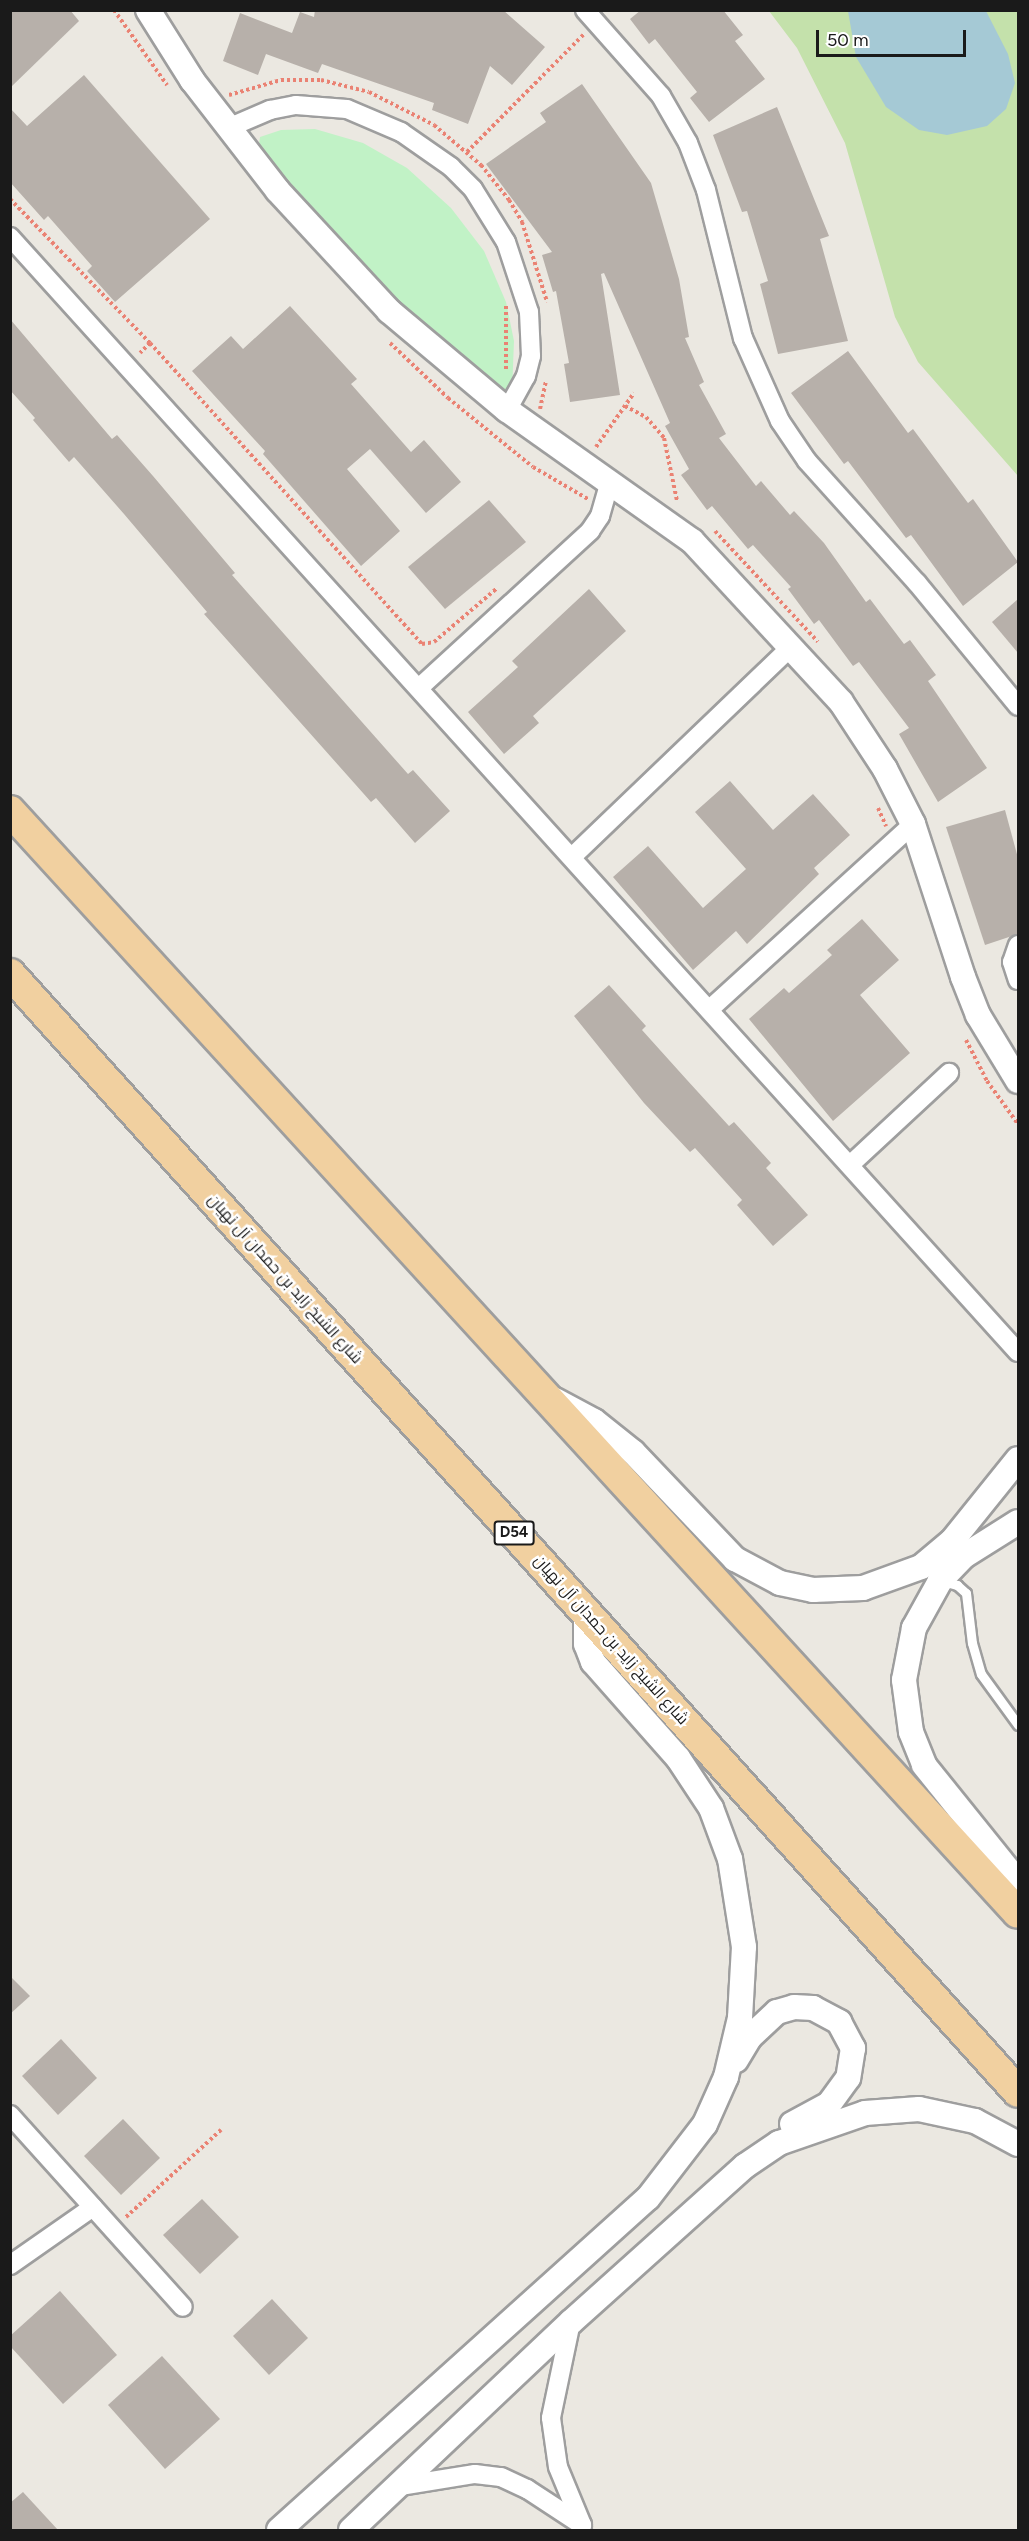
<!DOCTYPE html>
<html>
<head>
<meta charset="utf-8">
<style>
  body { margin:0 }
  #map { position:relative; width:1029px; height:2541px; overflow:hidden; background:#ebe8e1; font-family:Figtree,Cairo,sans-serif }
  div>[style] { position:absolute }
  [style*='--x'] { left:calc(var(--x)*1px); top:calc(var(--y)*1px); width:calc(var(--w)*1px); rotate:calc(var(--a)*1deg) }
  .grass>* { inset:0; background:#c4e1ab }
  .park>* { inset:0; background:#c1f2c6 }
  .water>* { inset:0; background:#a5c9d5 }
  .building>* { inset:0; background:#b7b0aa }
  .path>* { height:4px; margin-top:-2px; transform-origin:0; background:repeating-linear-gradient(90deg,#ea8273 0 3px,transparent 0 6px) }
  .roads { filter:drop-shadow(2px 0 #9e9e9e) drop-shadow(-2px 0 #9e9e9e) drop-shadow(0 2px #9e9e9e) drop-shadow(0 -2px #9e9e9e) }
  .service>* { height:9px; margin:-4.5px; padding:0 4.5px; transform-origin:4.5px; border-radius:4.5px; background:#fff }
  .minor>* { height:18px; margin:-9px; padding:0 9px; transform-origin:9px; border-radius:9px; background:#fff }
  .tertiary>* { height:24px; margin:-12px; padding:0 12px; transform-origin:12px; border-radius:12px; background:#fff }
  .primary>* { height:30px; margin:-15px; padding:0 15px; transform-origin:15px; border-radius:15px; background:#f1d0a0 }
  span { translate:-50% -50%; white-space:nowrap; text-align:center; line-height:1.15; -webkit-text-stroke:5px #fff; paint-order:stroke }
  .shield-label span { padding:2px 4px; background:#fff; border:2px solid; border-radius:4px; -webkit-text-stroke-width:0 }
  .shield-label { font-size:15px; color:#1a1a1a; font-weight:700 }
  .street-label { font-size:16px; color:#1a1a1a }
  .frame { position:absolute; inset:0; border:12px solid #1a1a1a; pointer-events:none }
  .scale { position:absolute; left:816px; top:30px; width:150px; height:27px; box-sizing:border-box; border:3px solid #1a1a1a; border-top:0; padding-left:8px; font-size:18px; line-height:21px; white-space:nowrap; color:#1a1a1a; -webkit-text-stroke:4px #fff; paint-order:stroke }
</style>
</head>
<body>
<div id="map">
  <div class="grass">
    <i style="clip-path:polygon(769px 11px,1018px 11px,1018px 476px,918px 362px,895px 317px,845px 143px,797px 48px)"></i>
  </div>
  <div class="park">
    <i style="clip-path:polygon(315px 129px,363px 143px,407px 168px,451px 208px,484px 251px,506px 302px,514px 341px,512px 392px,498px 398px,437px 351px,257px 159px,260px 137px,281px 130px)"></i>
  </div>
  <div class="water">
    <i style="clip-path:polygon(848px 11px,986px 11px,1008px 54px,1015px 83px,1006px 109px,987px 126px,947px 135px,919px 130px,886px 107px,856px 57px)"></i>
  </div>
  <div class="building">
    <i style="clip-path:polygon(10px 10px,70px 10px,79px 21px,10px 88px)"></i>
    <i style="clip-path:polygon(315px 10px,503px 10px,545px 47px,512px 85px,490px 66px,468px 124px,432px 110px,434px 103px,322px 64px,318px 73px,266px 54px,258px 75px,223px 61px,240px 13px,292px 33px,300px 12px,314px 17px)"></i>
    <i style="clip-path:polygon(641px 10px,723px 10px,743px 35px,735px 41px,765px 79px,709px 122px,690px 98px,697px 92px,655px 39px,649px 44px,630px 19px)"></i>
    <i style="clip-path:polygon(84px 75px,210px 219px,115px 302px,87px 271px,92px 266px,48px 216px,44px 220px,10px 182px,10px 108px,27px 126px)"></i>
    <i style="clip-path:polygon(582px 84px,651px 183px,679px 279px,689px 337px,685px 338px,704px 382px,699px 385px,726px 434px,719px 438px,756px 486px,761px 481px,790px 515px,794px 511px,824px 543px,866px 602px,870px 599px,904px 644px,910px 640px,936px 675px,928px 681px,987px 768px,938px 802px,899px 734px,909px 728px,859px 662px,853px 666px,819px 620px,814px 624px,788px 589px,791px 587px,753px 545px,748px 549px,712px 506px,707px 510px,681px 475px,689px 469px,665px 426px,670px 423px,604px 273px,601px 274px,620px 395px,570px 402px,564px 364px,569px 363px,556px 291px,553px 292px,542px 255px,552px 252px,486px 164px,546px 122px,540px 113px)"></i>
    <i style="clip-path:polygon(777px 107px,829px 236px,820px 239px,848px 341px,778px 354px,760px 284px,768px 281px,747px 211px,742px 212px,713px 135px)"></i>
    <i style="clip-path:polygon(290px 306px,357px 379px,351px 384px,411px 452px,424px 440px,461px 482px,426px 513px,370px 449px,347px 469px,400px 531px,361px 566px,263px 454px,265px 451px,192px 371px,231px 336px,243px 349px)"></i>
    <i style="clip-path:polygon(10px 319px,112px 439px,117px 435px,153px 476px,235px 573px,232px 575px,408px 774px,413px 770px,450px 811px,415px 843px,376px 798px,371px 802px,204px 614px,207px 612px,124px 514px,74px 457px,69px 462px,33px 420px,35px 418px,10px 390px)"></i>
    <i style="clip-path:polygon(848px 351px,908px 433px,913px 429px,968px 503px,973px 499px,1018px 562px,963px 606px,911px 535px,906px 538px,848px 461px,844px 464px,791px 393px)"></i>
    <i style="clip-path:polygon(489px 500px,526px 542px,445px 609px,408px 567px)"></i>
    <i style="clip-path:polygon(589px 589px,626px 631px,533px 716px,539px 723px,504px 754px,468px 712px,518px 667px,512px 661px)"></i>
    <i style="clip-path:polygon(1018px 599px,1018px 653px,992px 622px)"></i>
    <i style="clip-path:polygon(730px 781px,773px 830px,813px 794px,850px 835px,814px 868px,819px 874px,747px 944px,736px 931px,693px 970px,613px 877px,648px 846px,703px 908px,746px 869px,695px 812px)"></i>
    <i style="clip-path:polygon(1005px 810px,1018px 858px,1018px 934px,985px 945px,946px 827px)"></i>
    <i style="clip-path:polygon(862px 919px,899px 960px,860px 995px,910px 1053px,833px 1121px,749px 1019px,784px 988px,789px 993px,832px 955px,827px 950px)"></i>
    <i style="clip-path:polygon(609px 985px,646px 1026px,642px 1030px,687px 1080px,729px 1126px,734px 1122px,771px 1163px,766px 1168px,808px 1215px,773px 1246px,737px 1205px,742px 1200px,695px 1148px,690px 1152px,644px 1103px,574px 1016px)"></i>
    <i style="clip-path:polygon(10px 1976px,30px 1996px,10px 2014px)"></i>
    <i style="clip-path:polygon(61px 2039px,97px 2078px,58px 2115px,22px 2076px)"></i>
    <i style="clip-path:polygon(123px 2119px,160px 2158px,121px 2195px,84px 2156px)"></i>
    <i style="clip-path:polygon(202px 2199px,239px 2237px,200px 2274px,163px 2235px)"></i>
    <i style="clip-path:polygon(60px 2291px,117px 2355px,63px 2404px,10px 2346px,10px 2336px)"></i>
    <i style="clip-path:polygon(272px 2299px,308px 2338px,269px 2375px,233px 2336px)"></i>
    <i style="clip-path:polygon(162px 2356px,220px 2419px,165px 2469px,108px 2405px)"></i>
    <i style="clip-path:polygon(23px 2492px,58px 2530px,10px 2530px,10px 2503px)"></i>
  </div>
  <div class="path">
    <i style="--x:114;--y:10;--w:92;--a:54.8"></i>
    <i style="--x:229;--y:95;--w:54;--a:-16.1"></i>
    <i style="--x:281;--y:80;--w:40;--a:0"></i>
    <i style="--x:321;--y:80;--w:49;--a:14"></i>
    <i style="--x:369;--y:92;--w:73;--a:26.9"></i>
    <i style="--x:434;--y:125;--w:62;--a:40.4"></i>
    <i style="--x:481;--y:165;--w:45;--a:51.3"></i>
    <i style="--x:509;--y:200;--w:26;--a:59"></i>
    <i style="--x:522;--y:222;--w:84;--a:72.6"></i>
    <i style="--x:467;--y:152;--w:166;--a:-45.2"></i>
    <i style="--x:10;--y:199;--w:201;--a:45.8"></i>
    <i style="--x:150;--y:343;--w:14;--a:135"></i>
    <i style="--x:506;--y:306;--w:64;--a:90"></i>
    <i style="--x:150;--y:343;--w:406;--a:47.9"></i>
    <i style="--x:422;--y:644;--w:12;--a:-9"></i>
    <i style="--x:434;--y:642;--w:82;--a:-40.5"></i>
    <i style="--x:390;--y:343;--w:80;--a:43.5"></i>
    <i style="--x:448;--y:398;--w:109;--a:39.1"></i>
    <i style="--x:533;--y:467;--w:64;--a:30.2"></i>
    <i style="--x:625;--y:406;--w:24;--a:28"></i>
    <i style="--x:646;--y:417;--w:28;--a:49"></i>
    <i style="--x:664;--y:438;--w:64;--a:78.3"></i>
    <i style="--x:540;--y:409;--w:29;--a:-78"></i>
    <i style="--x:596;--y:447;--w:66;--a:-54.9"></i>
    <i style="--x:715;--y:531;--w:151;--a:47.1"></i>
    <i style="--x:878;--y:808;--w:20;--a:66"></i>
    <i style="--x:966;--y:1040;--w:46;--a:62.9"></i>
    <i style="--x:987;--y:1081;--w:53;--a:54.2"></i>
    <i style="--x:126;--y:2217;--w:129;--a:-42.5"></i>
  </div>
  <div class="roads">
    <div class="service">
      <i style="--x:942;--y:1581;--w:16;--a:15"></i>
      <i style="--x:957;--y:1585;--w:12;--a:42"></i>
      <i style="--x:966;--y:1593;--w:50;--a:83.2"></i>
      <i style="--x:972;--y:1643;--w:32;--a:74"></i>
      <i style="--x:981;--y:1674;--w:63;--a:54"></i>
    </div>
    <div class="minor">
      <i style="--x:585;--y:10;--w:115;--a:48.5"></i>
      <i style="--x:661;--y:96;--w:54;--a:60.1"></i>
      <i style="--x:688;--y:143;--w:50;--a:69"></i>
      <i style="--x:706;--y:190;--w:153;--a:76"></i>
      <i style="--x:743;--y:338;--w:91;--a:66"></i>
      <i style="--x:780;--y:421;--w:48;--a:56"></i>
      <i style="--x:807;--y:461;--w:164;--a:48"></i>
      <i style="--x:917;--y:583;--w:159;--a:50.6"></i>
      <i style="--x:228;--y:128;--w:46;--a:-23.2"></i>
      <i style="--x:270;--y:110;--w:26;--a:-11"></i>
      <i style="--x:296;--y:105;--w:51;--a:4.5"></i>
      <i style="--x:347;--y:109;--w:59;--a:23.1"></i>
      <i style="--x:401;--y:132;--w:61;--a:35"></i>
      <i style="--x:451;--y:167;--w:31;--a:45"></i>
      <i style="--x:473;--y:189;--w:62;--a:58.1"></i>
      <i style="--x:506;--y:242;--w:74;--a:71.8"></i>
      <i style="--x:529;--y:312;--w:44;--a:87.4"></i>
      <i style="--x:531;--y:356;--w:21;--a:104"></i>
      <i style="--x:526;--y:376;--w:39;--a:119"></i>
      <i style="--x:10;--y:237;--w:1503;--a:47.89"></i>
      <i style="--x:420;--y:687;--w:231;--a:-42.5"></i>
      <i style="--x:590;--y:531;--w:18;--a:-56"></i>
      <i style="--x:600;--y:516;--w:35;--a:-74"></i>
      <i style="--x:573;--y:856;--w:303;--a:-43.8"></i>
      <i style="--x:1018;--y:945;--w:18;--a:109"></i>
      <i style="--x:1012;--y:962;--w:19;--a:72"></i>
      <i style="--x:711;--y:1008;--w:273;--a:-42.3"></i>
      <i style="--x:851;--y:1164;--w:134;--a:-42.9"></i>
      <i style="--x:10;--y:2115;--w:258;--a:48"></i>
      <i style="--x:10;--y:2265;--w:101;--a:-34.9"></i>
      <i style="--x:571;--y:2322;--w:98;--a:101.8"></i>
      <i style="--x:551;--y:2418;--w:49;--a:81.9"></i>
      <i style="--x:558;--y:2467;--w:63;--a:67.5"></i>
      <i style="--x:400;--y:2486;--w:76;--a:-9.1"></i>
      <i style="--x:475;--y:2474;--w:26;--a:7"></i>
      <i style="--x:501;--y:2477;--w:29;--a:25"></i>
      <i style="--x:527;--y:2489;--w:66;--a:33.2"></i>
    </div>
    <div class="tertiary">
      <i style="--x:148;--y:10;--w:83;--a:57.8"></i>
      <i style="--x:192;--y:80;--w:140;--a:52.2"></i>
      <i style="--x:278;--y:191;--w:163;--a:47.2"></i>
      <i style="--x:389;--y:311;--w:154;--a:40"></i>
      <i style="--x:507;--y:410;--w:227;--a:35.3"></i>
      <i style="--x:692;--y:541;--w:219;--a:47.2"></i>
      <i style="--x:841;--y:702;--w:80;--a:56.7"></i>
      <i style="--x:885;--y:769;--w:62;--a:63"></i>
      <i style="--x:913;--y:824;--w:161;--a:71.9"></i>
      <i style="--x:963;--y:977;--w:41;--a:68.5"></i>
      <i style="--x:978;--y:1015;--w:77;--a:58.8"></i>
      <i style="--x:555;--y:1400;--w:44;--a:28.3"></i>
      <i style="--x:594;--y:1421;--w:50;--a:38.5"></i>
      <i style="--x:633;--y:1452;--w:148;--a:46.4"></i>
      <i style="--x:735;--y:1559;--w:51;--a:28.1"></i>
      <i style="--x:780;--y:1583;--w:34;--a:12"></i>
      <i style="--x:813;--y:1590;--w:50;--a:-2.3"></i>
      <i style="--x:863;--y:1588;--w:62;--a:-19.9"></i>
      <i style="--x:921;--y:1567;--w:40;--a:-40"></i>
      <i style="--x:952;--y:1541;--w:105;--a:-51.2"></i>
      <i style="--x:1018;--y:1522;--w:64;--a:147.8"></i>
      <i style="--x:964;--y:1556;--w:35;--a:134"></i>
      <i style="--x:940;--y:1581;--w:54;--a:119"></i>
      <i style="--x:914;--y:1628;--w:53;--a:100.9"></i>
      <i style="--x:904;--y:1680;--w:52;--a:82.3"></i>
      <i style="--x:911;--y:1732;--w:35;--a:68"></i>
      <i style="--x:924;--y:1765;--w:150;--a:51.2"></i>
      <i style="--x:736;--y:2060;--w:26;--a:-59"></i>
      <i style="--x:749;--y:2038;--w:38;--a:-43"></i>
      <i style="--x:777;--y:2012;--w:18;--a:-16"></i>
      <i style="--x:794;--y:2007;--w:19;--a:3"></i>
      <i style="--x:813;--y:2008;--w:30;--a:28"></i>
      <i style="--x:839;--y:2022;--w:30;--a:62"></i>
      <i style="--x:853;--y:2048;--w:30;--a:99"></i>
      <i style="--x:848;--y:2078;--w:32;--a:126"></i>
      <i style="--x:829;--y:2104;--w:42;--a:151.6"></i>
      <i style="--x:279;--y:2530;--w:496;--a:-42"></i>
      <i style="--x:648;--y:2198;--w:93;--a:-52.4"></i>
      <i style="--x:705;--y:2124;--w:51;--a:-65.9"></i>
      <i style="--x:726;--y:2077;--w:61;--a:-76.7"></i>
      <i style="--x:740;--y:2018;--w:71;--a:-86.8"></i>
      <i style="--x:744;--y:1947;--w:89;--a:-99"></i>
      <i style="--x:730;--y:1859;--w:54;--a:-110.4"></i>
      <i style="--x:711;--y:1808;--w:60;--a:-123.4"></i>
      <i style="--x:678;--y:1758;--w:128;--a:-131.5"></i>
      <i style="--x:593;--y:1662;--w:19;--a:-111"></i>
      <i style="--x:586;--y:1644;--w:32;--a:-90"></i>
      <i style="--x:351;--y:2530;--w:303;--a:-43.4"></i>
      <i style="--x:571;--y:2322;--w:234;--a:-41.9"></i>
      <i style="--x:745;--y:2166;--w:41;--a:-34.1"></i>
      <i style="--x:779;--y:2143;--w:91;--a:-19.2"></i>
      <i style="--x:865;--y:2113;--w:54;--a:-4.2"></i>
      <i style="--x:919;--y:2109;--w:57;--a:12.1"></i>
      <i style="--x:975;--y:2121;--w:49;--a:28.1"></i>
    </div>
    <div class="primary">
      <i style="--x:10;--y:811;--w:1493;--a:47.55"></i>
      <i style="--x:10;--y:974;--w:1505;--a:47.96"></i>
    </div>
  </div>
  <div class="shield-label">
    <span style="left:514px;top:1533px">D54</span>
  </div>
  <div class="street-label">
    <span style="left:285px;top:1279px;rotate:48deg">شارع الشيخ زايد بن حمدان آل نهيان</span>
    <span style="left:611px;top:1640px;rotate:48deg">شارع الشيخ زايد بن حمدان آل نهيان</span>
  </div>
  <div class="frame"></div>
  <div class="scale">50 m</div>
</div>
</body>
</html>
